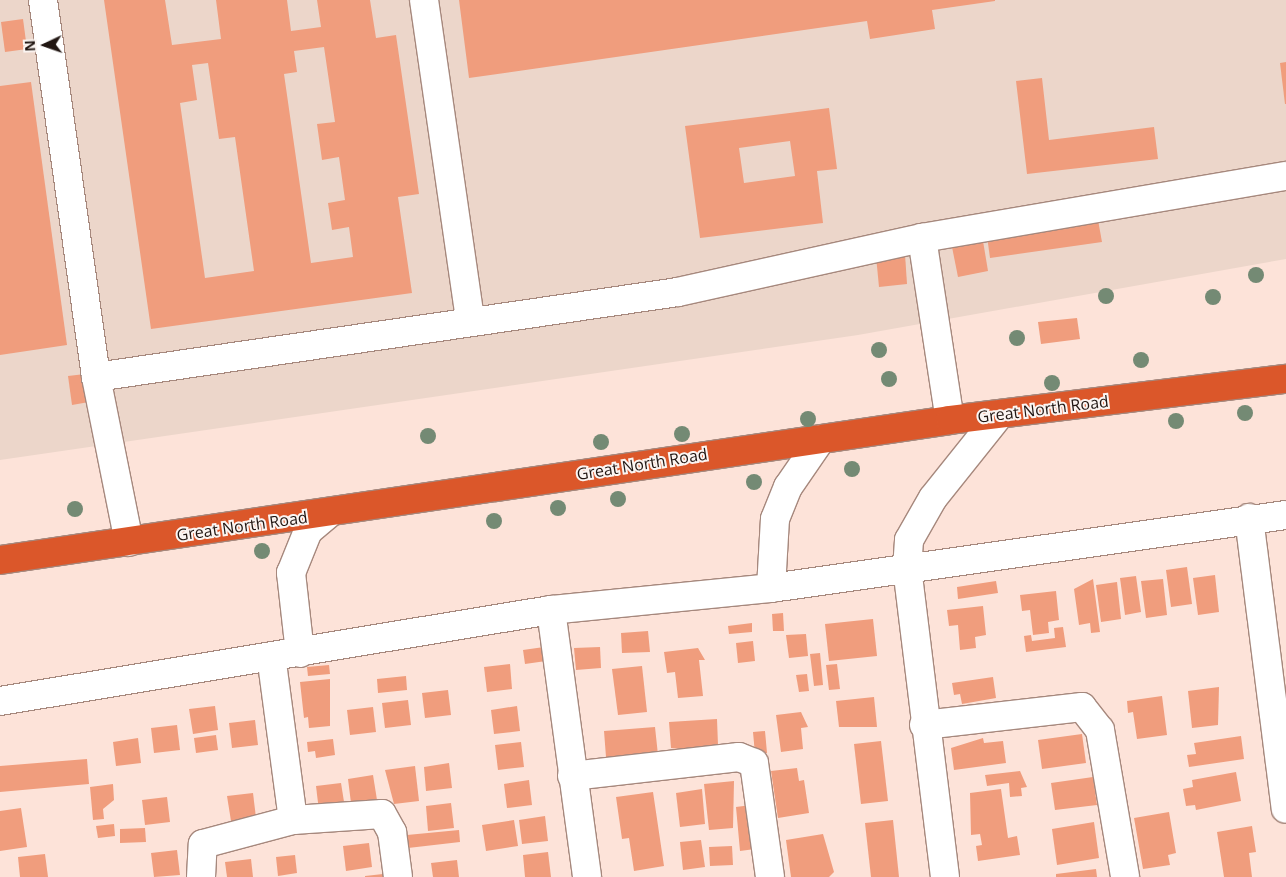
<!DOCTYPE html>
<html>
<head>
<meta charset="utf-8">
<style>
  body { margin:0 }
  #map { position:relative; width:1286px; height:877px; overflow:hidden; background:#fde3d9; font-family:"Open Sans",sans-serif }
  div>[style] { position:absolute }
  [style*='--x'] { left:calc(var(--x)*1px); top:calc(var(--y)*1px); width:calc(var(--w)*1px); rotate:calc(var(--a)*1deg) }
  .industrial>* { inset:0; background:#ecd6ca }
  .building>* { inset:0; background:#f09d7d }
  .roads { filter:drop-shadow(1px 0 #a6887d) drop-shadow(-1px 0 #a6887d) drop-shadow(0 1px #a6887d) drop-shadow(0 -1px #a6887d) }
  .minor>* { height:28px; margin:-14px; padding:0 14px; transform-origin:14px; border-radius:14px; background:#fff }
  .highway>* { height:28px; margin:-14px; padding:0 14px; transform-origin:14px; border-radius:14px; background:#db572a }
  .trees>* { width:16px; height:16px; margin:-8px; border-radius:50%; background:#748a74 }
  span { translate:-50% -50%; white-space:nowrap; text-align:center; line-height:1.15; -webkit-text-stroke:4px #fbf5f2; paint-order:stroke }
  .street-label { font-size:16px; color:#211612 }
  .north { position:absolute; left:20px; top:20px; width:50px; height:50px; -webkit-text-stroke:4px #fbf5f2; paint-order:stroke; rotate:267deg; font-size:14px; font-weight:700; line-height:20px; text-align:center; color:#211612 }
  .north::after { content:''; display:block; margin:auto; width:18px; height:22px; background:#211612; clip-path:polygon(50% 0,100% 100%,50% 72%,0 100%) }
</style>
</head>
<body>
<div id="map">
  <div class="industrial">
    <i style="clip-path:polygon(0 0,1286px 0,1286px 259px,858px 335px,0 460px)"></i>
  </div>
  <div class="building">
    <i style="clip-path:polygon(evenodd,104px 0,165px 0,172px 45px,221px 39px,216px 0,287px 0,291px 31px,321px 27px,317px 0,370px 0,376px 38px,396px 35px,419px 194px,398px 197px,412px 293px,151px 329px,104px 0,324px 47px,335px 122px,317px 124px,322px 160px,339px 157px,345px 200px,328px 203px,332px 230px,349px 227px,353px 257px,311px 263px,284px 74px,297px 72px,294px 51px,324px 47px,104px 0,208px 63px,219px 139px,235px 137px,254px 271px,205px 278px,180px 103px,197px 100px,192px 65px,208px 63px)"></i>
    <i style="clip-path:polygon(459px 0,995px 0,995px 1px,932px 10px,935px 29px,870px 39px,867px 21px,469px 78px)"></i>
    <i style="clip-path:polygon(23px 19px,27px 49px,5px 52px,1px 22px)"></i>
    <i style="clip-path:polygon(1286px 62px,1286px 104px,1285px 104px,1280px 63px)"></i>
    <i style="clip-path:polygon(1042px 78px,1049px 140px,1154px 127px,1158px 159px,1027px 174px,1016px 81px)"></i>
    <i style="clip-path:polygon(31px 82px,67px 345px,0 355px,0 86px)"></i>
    <i style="clip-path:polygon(evenodd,829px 108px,837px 169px,817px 171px,823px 223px,700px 238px,685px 126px,829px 108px,790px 141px,795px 176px,744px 183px,739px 148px,790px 141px)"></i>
    <i style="clip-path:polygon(1098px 220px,1102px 242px,990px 258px,987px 236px)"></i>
    <i style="clip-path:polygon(983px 241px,988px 271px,958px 277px,952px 247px)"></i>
    <i style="clip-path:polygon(905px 254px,907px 284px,879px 287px,876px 256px)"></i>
    <i style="clip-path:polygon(1077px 318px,1080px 339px,1041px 344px,1038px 322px)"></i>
    <i style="clip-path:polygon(85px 374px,89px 402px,72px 405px,68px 376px)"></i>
    <i style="clip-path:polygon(1187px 567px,1192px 604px,1171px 607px,1166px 570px)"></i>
    <i style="clip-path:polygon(1215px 575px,1219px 612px,1198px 615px,1193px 578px)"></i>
    <i style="clip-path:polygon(1136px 576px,1141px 612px,1125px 615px,1120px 578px)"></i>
    <i style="clip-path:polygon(1093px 579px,1100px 632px,1091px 633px,1090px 623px,1079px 625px,1074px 589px)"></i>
    <i style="clip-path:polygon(1163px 579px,1167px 615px,1146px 618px,1141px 581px)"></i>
    <i style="clip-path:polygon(996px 581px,998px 593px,958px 599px,957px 587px)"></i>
    <i style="clip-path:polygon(1117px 582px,1121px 619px,1101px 622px,1096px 585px)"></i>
    <i style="clip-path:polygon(1056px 591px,1059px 620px,1048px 622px,1049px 633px,1033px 635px,1030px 610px,1022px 611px,1020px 595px)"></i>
    <i style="clip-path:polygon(983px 606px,986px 635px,975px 637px,976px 648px,960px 650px,958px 625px,949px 626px,947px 610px)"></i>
    <i style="clip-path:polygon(783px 613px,784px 631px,773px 631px,772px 614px)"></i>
    <i style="clip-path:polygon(873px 619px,877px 656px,829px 661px,825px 624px)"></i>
    <i style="clip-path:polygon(752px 623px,752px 632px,729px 634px,728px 626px)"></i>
    <i style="clip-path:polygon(1063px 627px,1066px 647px,1026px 652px,1024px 636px,1031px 635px,1032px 641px,1055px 638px,1054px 628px)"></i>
    <i style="clip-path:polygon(648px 631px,650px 652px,622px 653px,621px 633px)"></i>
    <i style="clip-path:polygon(806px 634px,808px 656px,789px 658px,786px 635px)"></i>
    <i style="clip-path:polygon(753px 641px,755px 661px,738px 663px,736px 643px)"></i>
    <i style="clip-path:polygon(544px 647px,546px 661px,525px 664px,523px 650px)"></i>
    <i style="clip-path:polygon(600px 647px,601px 668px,576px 670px,574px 648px)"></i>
    <i style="clip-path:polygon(698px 648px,705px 660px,699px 660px,703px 696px,678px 698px,675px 672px,667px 673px,664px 652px)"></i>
    <i style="clip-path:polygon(820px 653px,823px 685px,814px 686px,810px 654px)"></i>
    <i style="clip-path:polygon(510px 664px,512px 689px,487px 692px,484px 667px)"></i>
    <i style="clip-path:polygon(837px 664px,840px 689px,829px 690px,826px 665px)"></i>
    <i style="clip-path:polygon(329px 665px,330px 674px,308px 676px,307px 667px)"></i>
    <i style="clip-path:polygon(642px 666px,647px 712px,618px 715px,612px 669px)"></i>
    <i style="clip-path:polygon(807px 674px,809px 691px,799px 692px,796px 675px)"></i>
    <i style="clip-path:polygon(406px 676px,407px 690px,378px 693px,377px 679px)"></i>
    <i style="clip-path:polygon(993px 677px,996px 698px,962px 704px,960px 694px,954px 695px,952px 683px)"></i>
    <i style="clip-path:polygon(330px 679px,330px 726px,309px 728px,308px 717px,304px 718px,300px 682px)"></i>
    <i style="clip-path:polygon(1219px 687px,1218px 725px,1192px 728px,1188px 691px)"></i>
    <i style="clip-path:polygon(448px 690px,451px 715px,425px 718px,422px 693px)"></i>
    <i style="clip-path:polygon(1162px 696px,1167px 735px,1137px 739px,1133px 712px,1128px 713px,1127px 701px)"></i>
    <i style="clip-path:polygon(874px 697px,877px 727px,839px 727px,836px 701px)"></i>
    <i style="clip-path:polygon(408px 700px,411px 725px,385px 728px,382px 703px)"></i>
    <i style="clip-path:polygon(215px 706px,218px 730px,193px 734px,189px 709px)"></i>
    <i style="clip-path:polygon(517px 706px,520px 731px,494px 734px,491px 710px)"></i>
    <i style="clip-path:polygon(373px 707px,376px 732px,350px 735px,347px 710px)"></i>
    <i style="clip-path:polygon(801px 712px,808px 727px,801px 728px,803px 749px,781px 752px,776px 715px)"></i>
    <i style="clip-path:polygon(717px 719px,718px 745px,708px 746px,708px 752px,671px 748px,669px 722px)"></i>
    <i style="clip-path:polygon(255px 720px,258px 745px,232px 748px,229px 723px)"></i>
    <i style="clip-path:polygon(177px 725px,180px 750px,154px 753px,151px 728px)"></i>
    <i style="clip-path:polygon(655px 727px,658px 755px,610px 762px,610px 757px,606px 757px,604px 731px)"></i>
    <i style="clip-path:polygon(765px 731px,767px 753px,755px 754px,753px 732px)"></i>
    <i style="clip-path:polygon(1082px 734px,1086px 763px,1042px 769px,1038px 740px)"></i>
    <i style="clip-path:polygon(216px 735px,218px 750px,196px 753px,194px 738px)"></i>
    <i style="clip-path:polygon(1241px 736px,1244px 759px,1189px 767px,1187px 755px,1196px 754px,1194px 743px)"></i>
    <i style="clip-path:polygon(138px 738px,141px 763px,116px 766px,113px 742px)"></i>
    <i style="clip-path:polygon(983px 738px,984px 743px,1003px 741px,1006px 763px,954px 770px,951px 748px)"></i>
    <i style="clip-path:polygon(333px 739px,335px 755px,316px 758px,315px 751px,308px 752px,307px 742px)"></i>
    <i style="clip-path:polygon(881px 741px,888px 801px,861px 804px,854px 744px)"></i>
    <i style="clip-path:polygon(521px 742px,524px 767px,498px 770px,495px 745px)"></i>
    <i style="clip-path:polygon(87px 759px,89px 784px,0 792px,0 766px)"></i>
    <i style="clip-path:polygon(449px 763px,452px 788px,426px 791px,424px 767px)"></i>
    <i style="clip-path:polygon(415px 766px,419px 801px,394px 804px,385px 770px)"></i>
    <i style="clip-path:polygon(797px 768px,799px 781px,804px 780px,809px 813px,778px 818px,771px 771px)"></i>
    <i style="clip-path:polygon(1020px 771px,1027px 787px,1021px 788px,1022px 796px,1010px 797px,1009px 783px,987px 786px,985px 775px)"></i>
    <i style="clip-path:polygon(1236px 772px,1241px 801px,1196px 810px,1195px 805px,1186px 806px,1183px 789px,1193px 787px,1192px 780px)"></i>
    <i style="clip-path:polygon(373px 775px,377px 800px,351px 803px,348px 779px)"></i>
    <i style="clip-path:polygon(1093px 777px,1097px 805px,1055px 810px,1051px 783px)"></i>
    <i style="clip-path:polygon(529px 780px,532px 805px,507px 808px,504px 784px)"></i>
    <i style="clip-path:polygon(734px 781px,733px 828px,709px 830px,704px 784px)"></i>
    <i style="clip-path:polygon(341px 783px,345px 808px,319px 811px,316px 786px)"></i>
    <i style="clip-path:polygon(113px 784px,114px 800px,103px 809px,104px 819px,93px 820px,90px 787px)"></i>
    <i style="clip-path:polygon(702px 789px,705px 824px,680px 827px,676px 793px)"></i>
    <i style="clip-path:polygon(1001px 789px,1008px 838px,1017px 836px,1020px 855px,978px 861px,976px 846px,982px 845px,980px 834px,971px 835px,970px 793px)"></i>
    <i style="clip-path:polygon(653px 792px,664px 866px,634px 871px,629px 838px,622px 839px,616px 797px)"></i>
    <i style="clip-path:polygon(253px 793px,256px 818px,231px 821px,227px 796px)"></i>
    <i style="clip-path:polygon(167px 797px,170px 822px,145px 825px,142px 800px)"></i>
    <i style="clip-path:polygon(451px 803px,454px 828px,428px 831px,426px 806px)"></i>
    <i style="clip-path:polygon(751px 805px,755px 849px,740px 851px,736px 807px)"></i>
    <i style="clip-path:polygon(21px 808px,27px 847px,0 851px,0 811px)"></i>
    <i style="clip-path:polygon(1169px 812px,1176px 853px,1168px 855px,1170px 865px,1143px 869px,1134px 818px)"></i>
    <i style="clip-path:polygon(545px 816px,548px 841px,522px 844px,519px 820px)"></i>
    <i style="clip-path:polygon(514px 820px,518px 846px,486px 851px,482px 825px)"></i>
    <i style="clip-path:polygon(893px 820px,899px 877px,871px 877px,865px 823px)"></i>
    <i style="clip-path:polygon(1094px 822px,1099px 858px,1057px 865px,1052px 829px)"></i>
    <i style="clip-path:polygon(114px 824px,115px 836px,98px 838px,96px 826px)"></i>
    <i style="clip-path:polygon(1252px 826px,1256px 852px,1249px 853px,1252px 877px,1224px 877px,1217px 832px)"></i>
    <i style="clip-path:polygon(145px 828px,146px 842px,120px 843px,120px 829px)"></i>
    <i style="clip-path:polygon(459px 830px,460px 842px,408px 848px,407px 835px)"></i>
    <i style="clip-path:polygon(823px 834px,834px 872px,829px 877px,791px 877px,786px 840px)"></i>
    <i style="clip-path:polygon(701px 840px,705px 867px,683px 870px,680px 842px)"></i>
    <i style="clip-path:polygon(369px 843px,372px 867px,346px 871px,343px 846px)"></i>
    <i style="clip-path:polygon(732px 846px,733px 865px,710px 866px,709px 847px)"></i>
    <i style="clip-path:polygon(177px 850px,180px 875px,154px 877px,151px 853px)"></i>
    <i style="clip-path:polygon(548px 852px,551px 877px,525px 877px,523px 855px)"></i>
    <i style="clip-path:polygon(45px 854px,48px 877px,20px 877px,18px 857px)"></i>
    <i style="clip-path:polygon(295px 855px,297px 873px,278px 876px,276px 857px)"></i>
    <i style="clip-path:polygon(251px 859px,253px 877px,227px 877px,225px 862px)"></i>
    <i style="clip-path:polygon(457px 860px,459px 877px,433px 877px,431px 863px)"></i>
    <i style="clip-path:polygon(1096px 869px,1097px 877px,1056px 877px,1056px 874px)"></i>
    <i style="clip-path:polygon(383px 874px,383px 877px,365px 877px,365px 876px)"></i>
  </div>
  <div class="roads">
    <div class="minor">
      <i style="--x:43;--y:0;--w:381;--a:82"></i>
      <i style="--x:96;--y:377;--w:168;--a:78.7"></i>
      <i style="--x:424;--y:0;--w:324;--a:81.8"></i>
      <i style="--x:922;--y:238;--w:184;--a:81.3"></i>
      <i style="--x:96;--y:377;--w:588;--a:-8.31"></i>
      <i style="--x:678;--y:292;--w:250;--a:-12.5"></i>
      <i style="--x:922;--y:238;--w:369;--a:-9.7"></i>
      <i style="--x:1249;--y:518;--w:293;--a:82.8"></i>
      <i style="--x:771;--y:588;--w:69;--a:-86.7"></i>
      <i style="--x:775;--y:519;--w:35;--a:-68"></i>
      <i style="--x:788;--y:487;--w:58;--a:-55.5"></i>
      <i style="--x:551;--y:610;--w:269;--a:82.3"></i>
      <i style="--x:300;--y:653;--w:81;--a:-96.4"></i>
      <i style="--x:291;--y:573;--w:45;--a:-68"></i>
      <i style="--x:308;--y:531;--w:26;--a:-40"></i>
      <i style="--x:0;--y:701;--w:558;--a:-9.38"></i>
      <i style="--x:551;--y:610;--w:221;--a:-5.7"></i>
      <i style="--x:771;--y:588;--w:520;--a:-8.07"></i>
      <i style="--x:924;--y:725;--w:159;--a:-6.5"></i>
      <i style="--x:1082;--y:707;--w:29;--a:52"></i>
      <i style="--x:1100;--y:730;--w:149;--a:80.3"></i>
      <i style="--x:572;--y:776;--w:168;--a:-6.5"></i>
      <i style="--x:739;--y:757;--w:16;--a:22"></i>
      <i style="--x:754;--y:763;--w:115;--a:82"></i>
      <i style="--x:293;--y:820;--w:89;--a:-3.9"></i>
      <i style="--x:382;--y:814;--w:21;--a:61"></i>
      <i style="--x:392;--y:832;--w:45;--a:82.4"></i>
      <i style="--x:201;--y:877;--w:33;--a:-87"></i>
      <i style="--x:203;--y:844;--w:93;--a:-14.9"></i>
      <i style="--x:293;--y:820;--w:165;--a:-97.6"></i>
      <i style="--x:945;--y:877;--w:310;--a:-97"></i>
      <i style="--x:907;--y:569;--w:29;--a:-86"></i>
      <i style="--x:909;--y:540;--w:48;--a:-60.3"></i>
      <i style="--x:933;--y:498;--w:107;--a:-51.4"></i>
    </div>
    <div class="highway">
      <i style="--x:0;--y:560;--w:960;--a:-8.38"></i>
      <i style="--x:950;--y:420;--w:338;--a:-7"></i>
    </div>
  </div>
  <div class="trees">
    <i style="left:1256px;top:275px"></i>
    <i style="left:1106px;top:296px"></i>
    <i style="left:1213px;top:297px"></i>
    <i style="left:1017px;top:338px"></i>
    <i style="left:879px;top:350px"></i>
    <i style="left:1141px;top:360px"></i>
    <i style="left:889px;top:379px"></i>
    <i style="left:1052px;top:383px"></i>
    <i style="left:1245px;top:413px"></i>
    <i style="left:808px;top:419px"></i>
    <i style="left:1176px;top:421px"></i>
    <i style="left:682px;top:434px"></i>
    <i style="left:428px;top:436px"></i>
    <i style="left:601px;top:442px"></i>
    <i style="left:852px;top:469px"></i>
    <i style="left:754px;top:482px"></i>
    <i style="left:618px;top:499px"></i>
    <i style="left:558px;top:508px"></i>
    <i style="left:75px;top:509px"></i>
    <i style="left:494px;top:521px"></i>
    <i style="left:262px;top:551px"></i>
  </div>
  <div class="street-label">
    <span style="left:1043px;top:409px;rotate:-7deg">Great North Road</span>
    <span style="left:642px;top:464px;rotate:-9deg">Great North Road</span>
    <span style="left:242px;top:526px;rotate:-8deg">Great North Road</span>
  </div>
  <div class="north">N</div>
</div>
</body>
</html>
